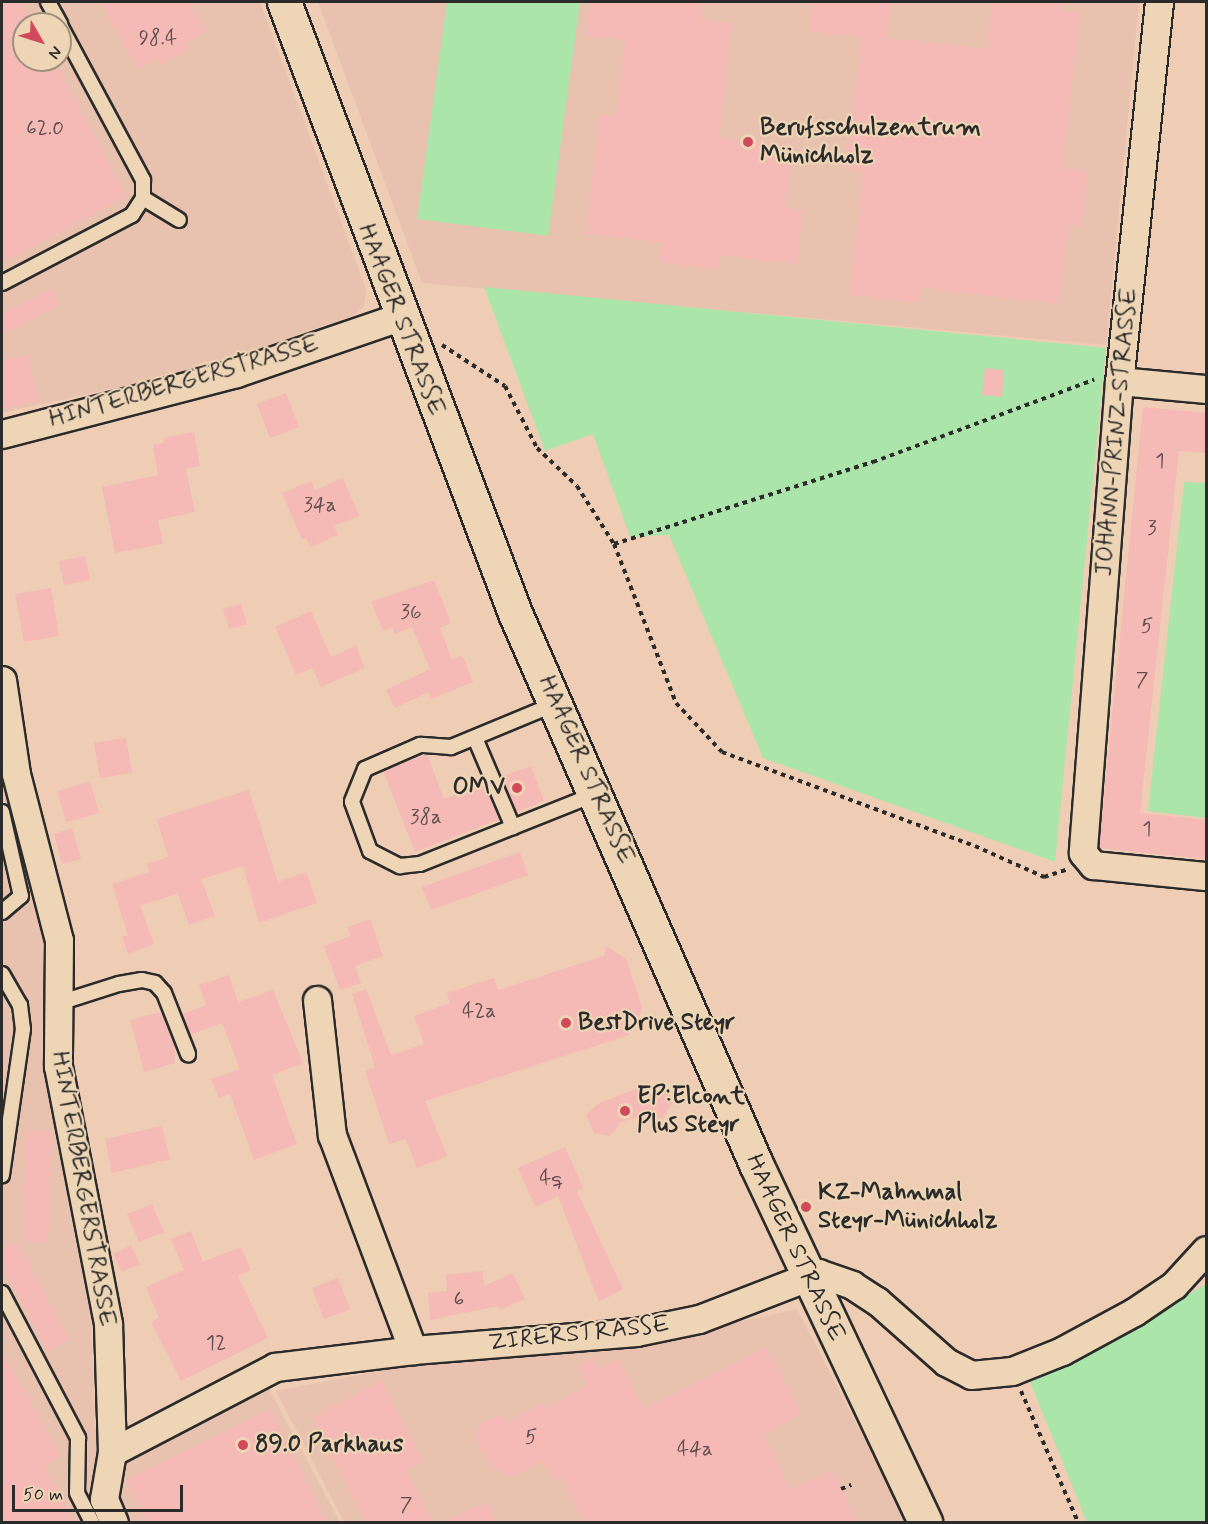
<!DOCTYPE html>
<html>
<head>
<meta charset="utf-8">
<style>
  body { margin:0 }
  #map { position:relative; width:1208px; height:1524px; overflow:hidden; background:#efcdb5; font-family:Mynerve,sans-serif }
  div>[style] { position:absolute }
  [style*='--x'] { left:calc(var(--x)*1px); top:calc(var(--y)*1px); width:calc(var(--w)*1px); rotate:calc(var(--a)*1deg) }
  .built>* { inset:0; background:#e9c1af }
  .green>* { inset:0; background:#ace5a9 }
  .building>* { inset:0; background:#f5b9b6 }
  .path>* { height:4px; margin-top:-2px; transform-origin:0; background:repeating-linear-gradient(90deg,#2b2b2b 0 4.5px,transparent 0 9px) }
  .roads { filter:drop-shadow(2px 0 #2b2b2b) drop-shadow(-2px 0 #2b2b2b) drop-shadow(0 2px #2b2b2b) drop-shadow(0 -2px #2b2b2b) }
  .service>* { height:14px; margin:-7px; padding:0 7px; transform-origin:7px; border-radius:7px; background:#edd5b5 }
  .minor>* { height:27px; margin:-13.5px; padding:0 13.5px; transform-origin:13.5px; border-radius:13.5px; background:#edd5b5 }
  .secondary>* { height:33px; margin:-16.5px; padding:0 16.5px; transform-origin:16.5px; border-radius:16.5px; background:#edd5b5 }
  .dots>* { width:16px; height:16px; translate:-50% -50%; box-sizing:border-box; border:3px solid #edd5b5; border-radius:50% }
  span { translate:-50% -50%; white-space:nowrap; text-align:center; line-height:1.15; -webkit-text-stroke:4.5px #edd5b5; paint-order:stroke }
  .number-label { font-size:21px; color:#5e4e4e }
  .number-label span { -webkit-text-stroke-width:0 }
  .poi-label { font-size:24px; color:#2b2b2b; font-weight:700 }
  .left { translate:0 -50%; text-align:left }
  .right { translate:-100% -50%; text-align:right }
  .street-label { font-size:24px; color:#2b2b2b }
  .frame { position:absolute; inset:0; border:3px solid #2b2b2b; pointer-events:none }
  .north { position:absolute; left:12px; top:12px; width:60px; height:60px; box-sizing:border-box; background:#edd5b5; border:2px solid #9f917e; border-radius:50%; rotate:129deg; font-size:16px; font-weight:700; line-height:24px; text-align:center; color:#2b2b2b }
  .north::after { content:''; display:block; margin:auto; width:21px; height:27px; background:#d1495b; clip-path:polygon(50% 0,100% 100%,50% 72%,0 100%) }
  .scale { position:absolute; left:12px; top:1485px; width:171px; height:27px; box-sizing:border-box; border:3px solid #2b2b2b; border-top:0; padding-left:8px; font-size:18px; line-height:21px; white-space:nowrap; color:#2b2b2b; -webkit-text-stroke:4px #edd5b5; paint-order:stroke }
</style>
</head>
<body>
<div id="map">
  <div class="built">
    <i style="clip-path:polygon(evenodd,2px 2px,260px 2px,366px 289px,364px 306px,354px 315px,200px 369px,2px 413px,2px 2px,24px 24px,60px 24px,60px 60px,24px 60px,24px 24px)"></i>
    <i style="clip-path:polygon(318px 2px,1139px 2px,1106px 345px,422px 283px)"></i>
    <i style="clip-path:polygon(2px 744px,47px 957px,71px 1202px,91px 1318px,95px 1425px,109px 1448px,128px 1455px,269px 1389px,340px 1522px,2px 1522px)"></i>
    <i style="clip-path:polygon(797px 1309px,907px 1522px,344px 1522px,276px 1391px,420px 1363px,652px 1341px)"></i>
  </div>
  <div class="green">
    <i style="clip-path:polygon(447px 2px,580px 2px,548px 236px,417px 219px)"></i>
    <i style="clip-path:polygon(484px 287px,1106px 348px,1055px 862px,763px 758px,669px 535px,630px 537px,593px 434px,545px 451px)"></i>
    <i style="clip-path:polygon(1184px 482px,1206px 483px,1206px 818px,1148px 811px)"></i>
    <i style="clip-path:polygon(1206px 1284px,1206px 1522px,1087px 1522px,1030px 1382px,1090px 1354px)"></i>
  </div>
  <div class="building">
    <i style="clip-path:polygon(2px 2px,21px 2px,34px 24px,24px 24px,24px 60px,53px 60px,126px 196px,2px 263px)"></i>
    <i style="clip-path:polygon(101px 2px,189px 2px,205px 32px,184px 43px,188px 50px,160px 65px,156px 58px,137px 69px)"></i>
    <i style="clip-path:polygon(590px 2px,703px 2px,700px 20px,731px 23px,719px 138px,792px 146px,785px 208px,803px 210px,797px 264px,720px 255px,718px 269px,659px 262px,661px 242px,586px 234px,599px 114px,616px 116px,625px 40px,586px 36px)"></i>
    <i style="clip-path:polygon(812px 2px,891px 2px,887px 38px,986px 49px,992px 2px,1060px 2px,1059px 10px,1080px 12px,1062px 168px,1087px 171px,1081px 227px,1068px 225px,1058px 304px,922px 288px,919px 303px,849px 295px,863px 171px,846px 169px,861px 37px,809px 32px)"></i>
    <i style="clip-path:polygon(51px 289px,59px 305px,2px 335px,2px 314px)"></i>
    <i style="clip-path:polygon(27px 355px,38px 401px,2px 409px,2px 361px)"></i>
    <i style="clip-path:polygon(985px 368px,1004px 370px,1002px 397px,982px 395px)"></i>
    <i style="clip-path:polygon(286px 393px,299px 427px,270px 438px,257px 404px)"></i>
    <i style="clip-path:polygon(1143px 407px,1206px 413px,1206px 453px,1179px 451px,1140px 813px,1206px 820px,1206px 859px,1099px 848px)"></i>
    <i style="clip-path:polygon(194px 432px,200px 466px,186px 469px,195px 512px,158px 520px,163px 544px,115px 553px,102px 487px,158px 475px,153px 445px,164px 443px,163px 438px)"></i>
    <i style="clip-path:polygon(343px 478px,359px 516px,334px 526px,338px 535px,310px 547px,306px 538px,302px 540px,282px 493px,311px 481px,315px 490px)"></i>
    <i style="clip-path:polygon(85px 556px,90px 580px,64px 585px,59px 561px)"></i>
    <i style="clip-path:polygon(434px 580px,451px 623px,440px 628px,452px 660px,462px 655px,473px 682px,431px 699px,428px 692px,395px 708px,386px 690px,430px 669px,412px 627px,395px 634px,392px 627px,383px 631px,371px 602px)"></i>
    <i style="clip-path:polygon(51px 588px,59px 636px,24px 642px,15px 594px)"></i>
    <i style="clip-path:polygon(241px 604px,247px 624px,229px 629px,223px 609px)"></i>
    <i style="clip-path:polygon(311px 611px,331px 657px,356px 646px,365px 668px,321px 687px,312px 668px,296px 675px,275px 627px)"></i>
    <i style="clip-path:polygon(126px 738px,132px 773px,100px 778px,94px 743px)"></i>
    <i style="clip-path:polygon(427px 754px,444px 799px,485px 784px,500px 819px,415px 852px,383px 771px)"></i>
    <i style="clip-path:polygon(531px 766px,544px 801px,516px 812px,501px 777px)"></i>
    <i style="clip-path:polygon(90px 782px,99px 813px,66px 822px,57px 791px)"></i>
    <i style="clip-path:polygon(249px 790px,278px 882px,306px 872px,317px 903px,259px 923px,243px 866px,201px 879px,215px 916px,189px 925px,178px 894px,140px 905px,154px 944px,128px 954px,122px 937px,128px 935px,112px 884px,149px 872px,147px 864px,168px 857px,157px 819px)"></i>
    <i style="clip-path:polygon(72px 828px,81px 859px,62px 864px,54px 834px)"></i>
    <i style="clip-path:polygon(520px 852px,528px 875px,431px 910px,422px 887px)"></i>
    <i style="clip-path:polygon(370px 919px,383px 956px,355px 966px,361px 983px,340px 990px,324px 946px,350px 936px,348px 927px)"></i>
    <i style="clip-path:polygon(606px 946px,626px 959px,642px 1007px,639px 1018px,625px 1023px,629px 1035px,425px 1101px,447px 1156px,417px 1168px,406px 1139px,389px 1144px,365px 1071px,375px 1067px,352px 994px,366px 989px,391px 1055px,424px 1044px,414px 1016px,450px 1003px,447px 993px,494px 978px,498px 990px,604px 956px)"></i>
    <i style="clip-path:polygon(229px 975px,238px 1002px,273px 990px,303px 1063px,272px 1075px,297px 1144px,254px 1160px,230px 1094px,219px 1098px,211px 1079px,240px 1069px,222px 1023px,190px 1035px,182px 1014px,206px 1005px,199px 985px)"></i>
    <i style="clip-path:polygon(162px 1012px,174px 1042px,175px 1063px,144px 1072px,130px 1020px)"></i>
    <i style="clip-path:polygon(645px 1085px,665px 1086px,673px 1102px,662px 1119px,647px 1114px,621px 1122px,610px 1136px,594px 1133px,586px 1115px,598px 1104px)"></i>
    <i style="clip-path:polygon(162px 1126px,170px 1159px,112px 1173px,105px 1139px)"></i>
    <i style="clip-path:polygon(26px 1130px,52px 1131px,48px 1242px,23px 1241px)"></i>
    <i style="clip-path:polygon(565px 1147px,583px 1188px,577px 1191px,623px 1289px,599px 1302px,558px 1196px,535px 1207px,518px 1168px)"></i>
    <i style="clip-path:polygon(152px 1204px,164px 1232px,139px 1242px,127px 1214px)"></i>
    <i style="clip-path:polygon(191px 1231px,203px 1262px,241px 1247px,251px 1270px,238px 1276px,268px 1338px,181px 1381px,151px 1322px,159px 1318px,146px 1287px,184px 1270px,171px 1239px)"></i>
    <i style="clip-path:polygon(16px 1241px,69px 1340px,48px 1351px,2px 1265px,2px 1249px)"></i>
    <i style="clip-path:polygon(131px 1245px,140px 1264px,122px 1272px,113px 1254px)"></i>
    <i style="clip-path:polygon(483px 1271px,484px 1286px,513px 1273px,525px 1299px,500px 1310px,498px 1306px,430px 1320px,428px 1293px,447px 1291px,446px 1275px)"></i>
    <i style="clip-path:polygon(338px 1278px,350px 1309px,324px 1319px,312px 1288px)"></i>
    <i style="clip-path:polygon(766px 1347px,801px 1414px,763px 1434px,790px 1490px,832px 1470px,857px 1522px,583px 1522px,561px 1477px,553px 1481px,543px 1460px,512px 1477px,491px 1467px,473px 1435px,482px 1423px,502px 1414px,506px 1423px,541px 1403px,544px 1410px,587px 1385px,578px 1366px,594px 1357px,599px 1369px,618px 1359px,644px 1409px)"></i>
    <i style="clip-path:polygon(2px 1351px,60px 1456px,44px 1465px,74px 1522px,2px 1522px)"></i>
    <i style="clip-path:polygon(381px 1381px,422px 1461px,406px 1470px,432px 1522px,366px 1522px,313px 1417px)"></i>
    <i style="clip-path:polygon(270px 1409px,326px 1522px,147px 1522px,126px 1480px)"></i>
    <i style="clip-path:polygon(487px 1502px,496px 1522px,443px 1522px)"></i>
  </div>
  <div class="path">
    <i style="--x:442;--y:345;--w:75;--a:33.1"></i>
    <i style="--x:505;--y:386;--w:70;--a:62.7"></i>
    <i style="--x:537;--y:448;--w:55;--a:43.5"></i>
    <i style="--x:577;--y:486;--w:69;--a:57.5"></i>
    <i style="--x:614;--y:544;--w:171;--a:68.7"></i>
    <i style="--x:676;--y:703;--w:67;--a:46.8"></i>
    <i style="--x:722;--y:752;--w:270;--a:20.4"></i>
    <i style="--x:975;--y:846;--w:76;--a:24.2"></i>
    <i style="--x:1044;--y:877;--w:23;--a:-18"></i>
    <i style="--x:614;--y:544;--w:272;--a:-17.6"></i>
    <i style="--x:873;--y:462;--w:236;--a:-20.4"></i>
    <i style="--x:1021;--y:1391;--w:143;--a:66.5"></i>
    <i style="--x:841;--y:1489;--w:11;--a:-22"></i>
  </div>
  <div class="roads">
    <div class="service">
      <i style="--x:48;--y:2;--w:25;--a:61"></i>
      <i style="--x:143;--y:198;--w:42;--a:31.4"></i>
      <i style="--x:2;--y:283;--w:147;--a:-27.6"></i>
      <i style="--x:132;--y:215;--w:20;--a:-57"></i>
      <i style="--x:143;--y:198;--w:18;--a:-90"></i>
      <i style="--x:143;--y:180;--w:176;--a:-118.2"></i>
      <i style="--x:555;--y:704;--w:113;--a:157.5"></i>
      <i style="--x:451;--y:747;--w:31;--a:-176"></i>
      <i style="--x:420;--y:745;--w:60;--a:156.4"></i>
      <i style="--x:365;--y:769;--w:35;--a:112"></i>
      <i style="--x:352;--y:802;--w:52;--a:69.8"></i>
      <i style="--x:370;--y:851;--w:34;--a:27"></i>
      <i style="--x:400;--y:866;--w:20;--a:-6"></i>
      <i style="--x:420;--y:864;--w:189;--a:-21.7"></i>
      <i style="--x:475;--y:738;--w:97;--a:66.9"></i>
      <i style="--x:2;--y:812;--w:86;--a:77.3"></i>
      <i style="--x:21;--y:896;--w:25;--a:140"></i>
      <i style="--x:2;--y:974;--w:36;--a:60"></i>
      <i style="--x:20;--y:1005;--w:24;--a:83"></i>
      <i style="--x:23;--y:1029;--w:148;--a:98.2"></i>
      <i style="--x:59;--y:1003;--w:63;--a:-17.6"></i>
      <i style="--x:119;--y:984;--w:23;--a:-10"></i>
      <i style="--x:142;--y:980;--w:13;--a:13"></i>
      <i style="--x:155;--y:983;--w:13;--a:48"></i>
      <i style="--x:164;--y:993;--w:66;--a:68.5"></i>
      <i style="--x:2;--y:1293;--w:164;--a:62.3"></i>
      <i style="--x:78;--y:1438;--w:55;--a:91"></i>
      <i style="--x:77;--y:1493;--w:33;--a:63"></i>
    </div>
    <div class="minor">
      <i style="--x:1159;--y:2;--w:381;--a:96"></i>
      <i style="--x:1119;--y:381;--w:473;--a:94.4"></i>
      <i style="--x:1083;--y:853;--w:16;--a:50"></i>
      <i style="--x:1093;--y:865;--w:114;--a:5.6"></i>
      <i style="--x:1119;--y:381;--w:87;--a:5.3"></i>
      <i style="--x:2;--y:434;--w:242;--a:-14.6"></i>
      <i style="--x:236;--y:373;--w:173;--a:-18.9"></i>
      <i style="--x:2;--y:680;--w:95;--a:81.5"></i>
      <i style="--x:16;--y:774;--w:171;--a:75.5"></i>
      <i style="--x:59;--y:940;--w:126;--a:90.5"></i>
      <i style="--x:58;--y:1066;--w:263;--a:79"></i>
      <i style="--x:108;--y:1324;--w:128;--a:88.2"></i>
      <i style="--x:112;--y:1452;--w:48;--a:99.7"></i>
      <i style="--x:104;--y:1499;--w:25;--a:67"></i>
      <i style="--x:317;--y:1000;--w:136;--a:83.7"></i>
      <i style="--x:332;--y:1135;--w:230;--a:69.4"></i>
      <i style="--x:112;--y:1452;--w:184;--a:-27.5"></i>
      <i style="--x:275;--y:1367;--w:139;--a:-7"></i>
      <i style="--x:413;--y:1350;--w:224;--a:-4.6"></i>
      <i style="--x:636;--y:1332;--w:64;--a:-11.7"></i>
      <i style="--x:699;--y:1319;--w:128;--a:-21.1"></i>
      <i style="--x:818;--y:1273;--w:36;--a:19"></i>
      <i style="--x:852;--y:1285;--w:30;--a:33"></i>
      <i style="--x:877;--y:1301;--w:92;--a:41.5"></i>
      <i style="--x:946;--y:1362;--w:28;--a:27"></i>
      <i style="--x:971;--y:1375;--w:41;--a:-5.6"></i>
      <i style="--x:1012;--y:1371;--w:54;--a:-21.8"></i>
      <i style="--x:1062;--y:1351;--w:82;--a:-28.4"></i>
      <i style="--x:1134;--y:1312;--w:48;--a:-34"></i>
      <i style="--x:1174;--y:1285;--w:47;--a:-47.6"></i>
    </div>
    <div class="secondary">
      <i style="--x:284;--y:2;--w:653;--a:69.29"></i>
      <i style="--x:515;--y:613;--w:601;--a:66.38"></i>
      <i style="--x:756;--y:1164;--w:396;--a:64.7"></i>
    </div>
  </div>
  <div class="dots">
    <i style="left:748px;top:142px;background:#d1495b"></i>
    <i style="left:517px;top:788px;background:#d1495b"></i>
    <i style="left:566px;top:1023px;background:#d1495b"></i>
    <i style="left:625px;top:1111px;background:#d1495b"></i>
    <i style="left:806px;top:1207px;background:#d1495b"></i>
    <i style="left:243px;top:1445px;background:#d1495b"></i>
  </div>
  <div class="number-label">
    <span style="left:158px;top:38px">98.4</span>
    <span style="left:45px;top:128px">62.0</span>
    <span style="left:1160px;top:461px">1</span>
    <span style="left:320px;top:505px">34a</span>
    <span style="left:1152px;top:528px">3</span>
    <span style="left:411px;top:612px">36</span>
    <span style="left:1147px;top:626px">5</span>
    <span style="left:1142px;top:680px">7</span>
    <span style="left:426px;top:817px">38a</span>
    <span style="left:1147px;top:829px">1</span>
    <span style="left:479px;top:1011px">42a</span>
    <span style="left:551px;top:1178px">4q</span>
    <span style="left:459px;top:1299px">6</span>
    <span style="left:216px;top:1343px">12</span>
    <span style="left:531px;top:1437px">5</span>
    <span style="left:695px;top:1449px">44a</span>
    <span style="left:406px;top:1505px">7</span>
  </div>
  <div class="poi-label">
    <span class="left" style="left:760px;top:142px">Berufsschulzentrum<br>Münichholz</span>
    <span class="right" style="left:505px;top:788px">OMV</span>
    <span class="left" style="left:578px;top:1023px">BestDrive Steyr</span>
    <span class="left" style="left:637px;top:1111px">EP:Elcont<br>Plus Steyr</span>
    <span class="left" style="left:818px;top:1207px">KZ-Mahnmal<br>Steyr-Münichholz</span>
    <span class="left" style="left:255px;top:1445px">89.0 Parkhaus</span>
  </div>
  <div class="street-label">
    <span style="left:401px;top:320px;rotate:69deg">HAAGER STRASSE</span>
    <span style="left:184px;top:382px;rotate:-16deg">HINTERBERGERSTRASSE</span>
    <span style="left:1117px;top:432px;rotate:-85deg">JOHANN-PRINZ-STRASSE</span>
    <span style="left:586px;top:770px;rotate:66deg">HAAGER STRASSE</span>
    <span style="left:83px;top:1189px;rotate:80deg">HINTERBERGERSTRASSE</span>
    <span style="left:795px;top:1248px;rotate:65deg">HAAGER STRASSE</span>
    <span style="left:579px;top:1334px;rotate:-6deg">ZIRERSTRASSE</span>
  </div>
  <div class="frame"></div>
  <div class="north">N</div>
  <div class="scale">50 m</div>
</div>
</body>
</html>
